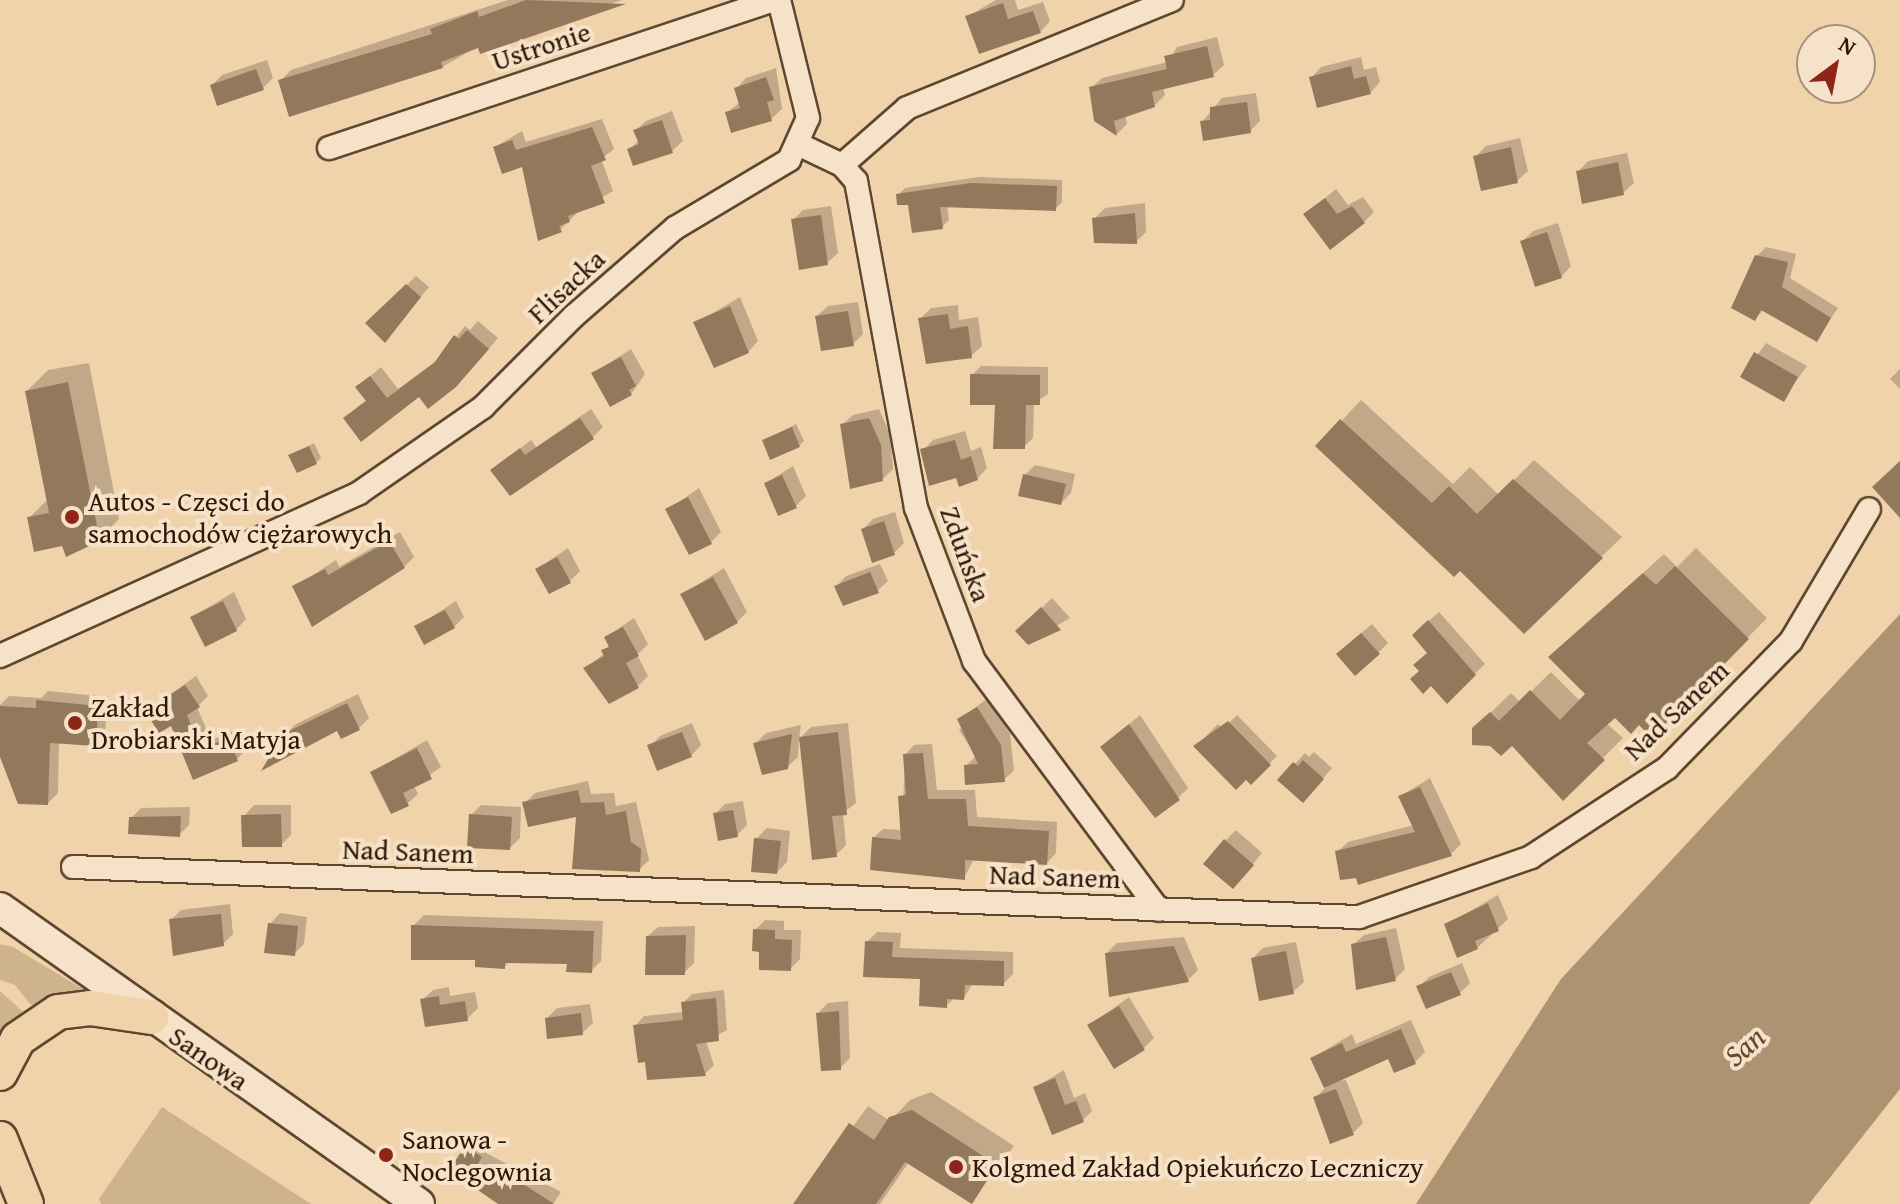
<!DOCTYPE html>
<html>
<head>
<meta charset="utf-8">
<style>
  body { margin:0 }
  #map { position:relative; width:1900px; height:1204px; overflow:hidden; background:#f0d3aa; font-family:"Gentium Book Plus",serif }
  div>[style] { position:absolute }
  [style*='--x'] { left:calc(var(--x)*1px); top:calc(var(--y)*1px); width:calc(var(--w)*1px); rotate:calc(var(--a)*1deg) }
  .green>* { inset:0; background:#cfb38e }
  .water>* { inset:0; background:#ae9373 }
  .shadow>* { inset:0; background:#0003 }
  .building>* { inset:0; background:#93795c }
  .roads { filter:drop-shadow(2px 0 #5e4730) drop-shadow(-2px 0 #5e4730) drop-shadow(0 2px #5e4730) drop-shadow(0 -2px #5e4730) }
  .street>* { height:22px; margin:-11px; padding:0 11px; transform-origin:11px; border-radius:11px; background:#f5e2c8 }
  .secondary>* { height:30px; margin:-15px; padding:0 15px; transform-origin:15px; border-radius:15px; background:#f5e2c8 }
  .primary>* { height:34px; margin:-17px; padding:0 17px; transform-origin:17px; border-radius:17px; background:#f0d3aa }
  .dots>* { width:22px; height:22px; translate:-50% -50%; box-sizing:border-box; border:4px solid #f5e2c8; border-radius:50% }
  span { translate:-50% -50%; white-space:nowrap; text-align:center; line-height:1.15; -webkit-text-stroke:8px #f5e2c8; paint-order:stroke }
  .street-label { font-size:28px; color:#2e1808 }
  .poi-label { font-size:28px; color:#2e1808 }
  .left { translate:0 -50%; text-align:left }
  .water-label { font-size:30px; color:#614933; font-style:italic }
  .north { position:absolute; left:1796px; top:24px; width:80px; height:80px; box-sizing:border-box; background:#f5e2c8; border:2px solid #a5917b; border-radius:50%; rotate:32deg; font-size:22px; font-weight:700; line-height:32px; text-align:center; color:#2e1808 }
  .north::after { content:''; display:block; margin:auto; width:28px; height:36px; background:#8f2418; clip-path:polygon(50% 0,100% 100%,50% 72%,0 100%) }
</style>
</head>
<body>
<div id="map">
  <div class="green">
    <i style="clip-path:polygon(0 944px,13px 947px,98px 998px,31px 1005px,15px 985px,0 980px)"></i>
    <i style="clip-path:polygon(0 991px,31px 1019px,0 1049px)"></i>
    <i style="clip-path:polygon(162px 1107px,311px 1204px,101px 1204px,99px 1199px)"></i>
  </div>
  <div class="water">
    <i style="clip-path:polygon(1900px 614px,1900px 1089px,1809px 1204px,1416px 1204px,1561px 979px)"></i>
  </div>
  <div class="shadow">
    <i style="clip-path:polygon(508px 0,622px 0,479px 46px,442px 67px,281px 80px,291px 70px)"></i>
    <i style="clip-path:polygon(996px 0,1015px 0,1018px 10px,1043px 2px,1050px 21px,1040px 32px,968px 16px)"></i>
    <i style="clip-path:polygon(1217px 37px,1224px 65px,1213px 75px,1163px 87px,1165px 95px,1154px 106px,1125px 115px,1127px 124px,1117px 134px,1096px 119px,1091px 88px,1102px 78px,1168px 62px,1177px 47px)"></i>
    <i style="clip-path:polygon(1361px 57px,1364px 70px,1376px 67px,1380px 82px,1370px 93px,1311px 78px,1321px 67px)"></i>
    <i style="clip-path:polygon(267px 60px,273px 78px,263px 88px,212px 85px,222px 75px)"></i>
    <i style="clip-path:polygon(776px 68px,782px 109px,771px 119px,727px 113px,740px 102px,736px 89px,746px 78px)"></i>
    <i style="clip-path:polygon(1256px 93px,1260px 121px,1250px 131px,1202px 122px,1222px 98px)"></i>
    <i style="clip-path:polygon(672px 111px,683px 141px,672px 151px,635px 164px,629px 150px,639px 140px,635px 131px,646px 121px)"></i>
    <i style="clip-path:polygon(602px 119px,614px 149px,601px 159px,613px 191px,580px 210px,560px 230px,523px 165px,495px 147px,522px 131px,526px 142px)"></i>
    <i style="clip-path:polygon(1520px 138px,1528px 171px,1517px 181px,1475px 157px,1486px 146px)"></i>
    <i style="clip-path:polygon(1627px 153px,1634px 183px,1623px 193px,1578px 172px,1588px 161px)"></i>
    <i style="clip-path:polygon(979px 177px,1062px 180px,1062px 202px,1055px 209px,947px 205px,949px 220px,942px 227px,898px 195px,905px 188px)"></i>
    <i style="clip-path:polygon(1336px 189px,1348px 205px,1363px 197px,1374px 212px,1364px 222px,1306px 214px)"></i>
    <i style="clip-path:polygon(1145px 203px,1146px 232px,1136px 242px,1094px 219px,1105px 208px)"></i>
    <i style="clip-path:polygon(831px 206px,838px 253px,827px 263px,793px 220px,803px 210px)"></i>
    <i style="clip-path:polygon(1558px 223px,1571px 266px,1561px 277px,1522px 242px,1533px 231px)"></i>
    <i style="clip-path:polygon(1766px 247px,1796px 254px,1790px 278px,1838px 308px,1816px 340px,1764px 309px,1755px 319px,1757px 256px)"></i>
    <i style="clip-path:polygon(416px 276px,429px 287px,385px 340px,368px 323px)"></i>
    <i style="clip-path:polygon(740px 297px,758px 341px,748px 352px,696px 323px)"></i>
    <i style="clip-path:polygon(858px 302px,863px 334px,853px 344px,817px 316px,828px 306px)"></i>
    <i style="clip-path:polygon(958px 305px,959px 320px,978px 317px,982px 346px,971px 356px,920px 319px,931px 308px)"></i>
    <i style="clip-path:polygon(478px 321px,498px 338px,467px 374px,419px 394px,356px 408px,367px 400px,358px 387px,381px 367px,398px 389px,440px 358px,465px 326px,470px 330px)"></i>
    <i style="clip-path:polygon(1766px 343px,1807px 366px,1783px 399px,1742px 376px)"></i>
    <i style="clip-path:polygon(631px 349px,645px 374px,631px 394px,611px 404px,594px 373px)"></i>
    <i style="clip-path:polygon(89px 363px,119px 519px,98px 540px,63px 544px,29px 518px,48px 499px,27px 391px,48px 370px)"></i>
    <i style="clip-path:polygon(981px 366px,1048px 367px,1048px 394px,1034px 403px,1033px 438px,1024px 447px,997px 403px,972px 375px)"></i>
    <i style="clip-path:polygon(1900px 369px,1900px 389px,1890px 379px)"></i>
    <i style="clip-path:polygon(1361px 400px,1453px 484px,1470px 467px,1499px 495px,1534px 460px,1622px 537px,1524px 631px,1460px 568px,1318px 446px)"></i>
    <i style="clip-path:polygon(591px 409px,603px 427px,593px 437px,493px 470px,531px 440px,536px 447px)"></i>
    <i style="clip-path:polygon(879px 409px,890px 434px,893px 469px,882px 480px,842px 425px,853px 415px)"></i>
    <i style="clip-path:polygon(796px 424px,804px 441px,799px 446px,764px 441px)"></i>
    <i style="clip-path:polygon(965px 431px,971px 451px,981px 447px,987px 468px,977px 479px,957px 476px,923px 450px,933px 440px)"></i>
    <i style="clip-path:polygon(314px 443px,321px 458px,316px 463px,291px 455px)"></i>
    <i style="clip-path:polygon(1035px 465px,1075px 474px,1071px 493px,1061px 503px,1025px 475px)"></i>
    <i style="clip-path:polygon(793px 466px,806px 496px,796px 506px,766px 483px)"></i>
    <i style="clip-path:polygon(699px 488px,721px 532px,711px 542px,668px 510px)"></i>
    <i style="clip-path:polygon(895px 512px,904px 543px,894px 553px,863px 529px,873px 519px)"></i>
    <i style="clip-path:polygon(400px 532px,414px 557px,404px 567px,295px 587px,336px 560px,339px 567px)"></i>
    <i style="clip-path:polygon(568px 548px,580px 571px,570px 581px,537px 569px)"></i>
    <i style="clip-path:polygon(1696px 548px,1767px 618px,1652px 735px,1639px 722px,1615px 715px,1606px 723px,1623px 738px,1563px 798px,1512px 743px,1474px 729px,1511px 693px,1520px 702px,1551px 672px,1581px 702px,1588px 694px,1571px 638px,1664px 554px,1677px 567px)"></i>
    <i style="clip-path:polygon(880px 564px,888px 581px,877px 591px,836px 587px,846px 576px)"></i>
    <i style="clip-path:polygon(724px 568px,747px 612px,737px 622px,683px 594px)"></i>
    <i style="clip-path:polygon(234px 592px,246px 619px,236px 630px,192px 617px)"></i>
    <i style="clip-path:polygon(1052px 598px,1070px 618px,1029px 642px,1028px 621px)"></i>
    <i style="clip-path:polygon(456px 601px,464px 617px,454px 627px,416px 627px)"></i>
    <i style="clip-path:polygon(1439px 612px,1485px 664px,1447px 701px,1421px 671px,1429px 652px,1424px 625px)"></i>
    <i style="clip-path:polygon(634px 618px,648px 644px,637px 655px,648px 676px,638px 686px,586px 668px,605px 653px,610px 644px,606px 637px)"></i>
    <i style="clip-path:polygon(1372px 624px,1388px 643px,1378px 653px,1349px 644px)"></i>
    <i style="clip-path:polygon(196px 676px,208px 696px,197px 707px,211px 740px,239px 729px,247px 749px,237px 759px,194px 777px,172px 723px,147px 711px)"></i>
    <i style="clip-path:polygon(48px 691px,108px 697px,105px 733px,95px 743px,59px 741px,58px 793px,48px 803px,0 752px,0 705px,9px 696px,41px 698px)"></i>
    <i style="clip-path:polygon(358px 694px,369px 718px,359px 728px,342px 737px,338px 729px,285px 735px,296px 724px)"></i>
    <i style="clip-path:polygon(988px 698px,1010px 734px,1014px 770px,1004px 780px,966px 766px,976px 756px,959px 730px,964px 726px,959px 720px)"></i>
    <i style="clip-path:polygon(1140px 715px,1188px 788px,1178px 798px,1102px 747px)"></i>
    <i style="clip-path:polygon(1237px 715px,1277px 756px,1251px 782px,1196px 746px,1218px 724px,1223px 729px)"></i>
    <i style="clip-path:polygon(692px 723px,701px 745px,691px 756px,650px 746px,660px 736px)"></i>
    <i style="clip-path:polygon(848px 723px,856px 803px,843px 813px,846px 845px,836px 855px,799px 740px,798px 757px,787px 767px,756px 743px,766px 733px,801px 725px,799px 739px,811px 727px)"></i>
    <i style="clip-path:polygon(427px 740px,441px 767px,414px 786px,418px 794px,407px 804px,372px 772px)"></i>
    <i style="clip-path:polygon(932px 744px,937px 790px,975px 790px,977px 817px,1057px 822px,1056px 853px,1047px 863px,974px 859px,964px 878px,873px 838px,883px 829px,902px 830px,905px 755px,914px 745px)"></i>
    <i style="clip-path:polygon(1314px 752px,1332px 768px,1313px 790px,1280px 780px,1305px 753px,1309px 757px)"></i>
    <i style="clip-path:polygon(1430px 778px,1461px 844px,1451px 854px,1337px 852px,1348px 842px,1414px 825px,1401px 796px)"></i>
    <i style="clip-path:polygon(588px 781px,591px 794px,614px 793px,616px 806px,636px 802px,649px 860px,639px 870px,578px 814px,525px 803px,535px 793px)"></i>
    <i style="clip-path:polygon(743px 801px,747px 825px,737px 835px,715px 814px,725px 804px)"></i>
    <i style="clip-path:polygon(254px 805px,291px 805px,291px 835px,281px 845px,244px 816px)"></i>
    <i style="clip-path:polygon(481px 805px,521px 807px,520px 838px,510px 848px,471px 815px)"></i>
    <i style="clip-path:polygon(190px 807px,189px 825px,179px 835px,131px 818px,141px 808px)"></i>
    <i style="clip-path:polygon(767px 828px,790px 831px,787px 862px,777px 872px,756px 839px)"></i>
    <i style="clip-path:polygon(1236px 830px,1262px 853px,1243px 876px,1226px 840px)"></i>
    <i style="clip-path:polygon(1498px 895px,1508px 919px,1477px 948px,1446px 925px)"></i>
    <i style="clip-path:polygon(230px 904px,233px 934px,223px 944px,171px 920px,181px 910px)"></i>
    <i style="clip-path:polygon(280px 913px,307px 917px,304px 944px,294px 954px,270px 924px)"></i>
    <i style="clip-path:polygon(424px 915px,603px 921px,601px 961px,591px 971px,569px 963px,510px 961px,504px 967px,413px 926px)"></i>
    <i style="clip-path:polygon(765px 920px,784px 921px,784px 930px,801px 930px,800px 959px,790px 969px,761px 950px,755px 930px)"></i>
    <i style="clip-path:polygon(695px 926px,694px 963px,684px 973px,647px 937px,658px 927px)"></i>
    <i style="clip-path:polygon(1396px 928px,1405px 969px,1395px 979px,1353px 945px,1364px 935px)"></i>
    <i style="clip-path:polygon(877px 932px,901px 933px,900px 948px,1013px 952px,1013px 974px,1003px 984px,973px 983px,964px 998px,955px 997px,946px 1006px,922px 977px,867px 942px)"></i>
    <i style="clip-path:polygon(1184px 937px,1198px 970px,1188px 980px,1111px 995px,1107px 953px,1117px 943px)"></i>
    <i style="clip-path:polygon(1296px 942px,1304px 982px,1293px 992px,1253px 958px,1263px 948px)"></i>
    <i style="clip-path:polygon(1462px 963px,1470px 983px,1460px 993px,1419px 987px,1429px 977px)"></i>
    <i style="clip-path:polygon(449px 987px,450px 996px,475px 992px,478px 1008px,467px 1019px,422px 1000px,433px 990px)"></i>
    <i style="clip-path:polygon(724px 990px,727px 1030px,706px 1041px,714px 1065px,705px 1074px,647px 1060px,635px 1026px,644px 1016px,684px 1012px,683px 1003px,692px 994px)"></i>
    <i style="clip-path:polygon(1129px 997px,1154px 1038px,1144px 1048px,1090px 1025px)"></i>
    <i style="clip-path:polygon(848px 1001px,850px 1058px,840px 1068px,818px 1013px,828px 1003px)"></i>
    <i style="clip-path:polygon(590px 1004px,593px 1023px,582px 1033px,547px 1018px,557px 1008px)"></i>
    <i style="clip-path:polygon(1411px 1020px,1425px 1052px,1415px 1062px,1389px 1056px,1335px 1081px,1346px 1080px,1363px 1123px,1353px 1133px,1315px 1098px,1326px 1087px,1312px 1058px,1352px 1034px,1356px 1044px)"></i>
    <i style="clip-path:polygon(1064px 1070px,1074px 1098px,1085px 1093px,1092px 1111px,1083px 1120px,1036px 1087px)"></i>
    <i style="clip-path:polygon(931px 1092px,1014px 1146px,970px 1203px,909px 1162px,880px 1204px,796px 1204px,868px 1106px,890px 1121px,910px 1100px)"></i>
    <i style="clip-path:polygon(476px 1137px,490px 1146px,486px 1153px,561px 1192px,553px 1204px,506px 1204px,452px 1170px)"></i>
  </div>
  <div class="building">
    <i style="clip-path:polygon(526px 0,626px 4px,480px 54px,478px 48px,441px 62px,443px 68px,289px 117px,278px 80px,432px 34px,430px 29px,477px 11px,479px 17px)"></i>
    <i style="clip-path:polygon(1003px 3px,1008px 19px,1033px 11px,1041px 33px,979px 54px,965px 16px)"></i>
    <i style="clip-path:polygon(1207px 46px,1214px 77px,1152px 92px,1155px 107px,1114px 121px,1117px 136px,1094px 121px,1089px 87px,1167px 69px,1164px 56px)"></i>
    <i style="clip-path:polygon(1351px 66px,1354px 79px,1366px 76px,1371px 94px,1317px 108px,1309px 77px)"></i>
    <i style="clip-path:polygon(256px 69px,264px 90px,217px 106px,210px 85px)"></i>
    <i style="clip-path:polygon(766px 77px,774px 100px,767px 102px,772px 121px,731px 133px,725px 112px,740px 108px,734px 88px)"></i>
    <i style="clip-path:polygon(1247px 102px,1251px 133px,1203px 141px,1200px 121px,1210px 120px,1210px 107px)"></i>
    <i style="clip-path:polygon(662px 120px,673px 153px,633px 166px,627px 149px,639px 144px,633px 130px)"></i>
    <i style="clip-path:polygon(592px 127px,606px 160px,591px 166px,605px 203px,568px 216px,570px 222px,559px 226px,562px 232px,538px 241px,522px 167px,502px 174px,493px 147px,512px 140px,516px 150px)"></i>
    <i style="clip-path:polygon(1511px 147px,1518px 183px,1481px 191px,1473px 156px)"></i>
    <i style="clip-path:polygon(1618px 162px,1624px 195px,1582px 204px,1576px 171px)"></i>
    <i style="clip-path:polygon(971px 183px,1057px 186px,1056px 211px,940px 207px,943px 229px,912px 233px,908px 205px,897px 205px,896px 194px)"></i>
    <i style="clip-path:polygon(1325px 198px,1337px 214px,1352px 206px,1365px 223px,1330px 250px,1303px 214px)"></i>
    <i style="clip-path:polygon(1135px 213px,1137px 244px,1094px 243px,1092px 218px)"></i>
    <i style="clip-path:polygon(821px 215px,828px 265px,799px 270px,791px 219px)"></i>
    <i style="clip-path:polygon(1547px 232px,1562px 278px,1535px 287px,1520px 241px)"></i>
    <i style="clip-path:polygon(1755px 255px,1788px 262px,1782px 287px,1831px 318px,1817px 342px,1761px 310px,1755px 321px,1731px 308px)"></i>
    <i style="clip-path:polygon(406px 284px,421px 297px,385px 343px,365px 323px)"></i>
    <i style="clip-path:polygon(730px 306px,749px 353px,714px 368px,693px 322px)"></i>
    <i style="clip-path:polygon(848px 311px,854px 346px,821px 351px,815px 316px)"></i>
    <i style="clip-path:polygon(948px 314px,950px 329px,968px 326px,972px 358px,926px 364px,918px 318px)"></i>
    <i style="clip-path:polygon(467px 330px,489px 349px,456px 387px,428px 409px,419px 397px,361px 442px,343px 418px,366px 401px,355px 387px,370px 376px,387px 398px,434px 363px,454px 335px,459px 339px)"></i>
    <i style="clip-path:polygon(1754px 352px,1798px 377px,1784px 402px,1740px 377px)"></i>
    <i style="clip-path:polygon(621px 357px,636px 386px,629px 390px,632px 395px,610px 407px,591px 373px)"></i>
    <i style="clip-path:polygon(970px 374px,1040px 375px,1040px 405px,1026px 405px,1025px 449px,993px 449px,995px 405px,970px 405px)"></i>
    <i style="clip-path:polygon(68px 382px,100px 541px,66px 557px,62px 546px,34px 552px,27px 517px,49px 513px,25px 391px)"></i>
    <i style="clip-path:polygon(580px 418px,594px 439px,510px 496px,490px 470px,520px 448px,525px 455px)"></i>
    <i style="clip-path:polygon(869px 418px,881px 445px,883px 481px,850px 489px,840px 424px)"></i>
    <i style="clip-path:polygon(1340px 419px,1432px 503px,1449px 486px,1477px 514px,1513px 479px,1603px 558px,1524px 634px,1460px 571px,1454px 577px,1315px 446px)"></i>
    <i style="clip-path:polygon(792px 427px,800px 447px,770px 460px,762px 440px)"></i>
    <i style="clip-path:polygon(955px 440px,961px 460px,971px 456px,978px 480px,959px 487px,956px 478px,929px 486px,920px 449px)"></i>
    <i style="clip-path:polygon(309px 446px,317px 464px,297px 473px,288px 455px)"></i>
    <i style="clip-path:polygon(1900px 461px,1900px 518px,1872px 487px)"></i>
    <i style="clip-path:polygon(1023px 474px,1066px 484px,1061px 505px,1018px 496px)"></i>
    <i style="clip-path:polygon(782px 475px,797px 508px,778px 516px,764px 483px)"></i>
    <i style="clip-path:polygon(688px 497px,712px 544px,689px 555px,665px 509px)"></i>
    <i style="clip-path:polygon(884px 521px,895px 555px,872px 563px,861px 529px)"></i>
    <i style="clip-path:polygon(389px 541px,405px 568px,312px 627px,292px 586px,325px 569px,328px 575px)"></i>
    <i style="clip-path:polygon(557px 557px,571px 583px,549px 594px,535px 569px)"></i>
    <i style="clip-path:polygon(1675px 566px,1749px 639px,1652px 738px,1639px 725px,1631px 734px,1615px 718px,1587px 743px,1605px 760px,1563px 801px,1512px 746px,1501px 756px,1490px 746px,1472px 745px,1472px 728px,1490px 712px,1499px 721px,1530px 690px,1560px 720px,1585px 694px,1548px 657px,1643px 573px,1656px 585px)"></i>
    <i style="clip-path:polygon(870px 572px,879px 593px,843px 606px,834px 586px)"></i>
    <i style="clip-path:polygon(713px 577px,738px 623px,705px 641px,680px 594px)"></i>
    <i style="clip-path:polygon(223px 601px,237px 631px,205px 647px,190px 617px)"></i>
    <i style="clip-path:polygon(1041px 607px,1061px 630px,1028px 645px,1015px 631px)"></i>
    <i style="clip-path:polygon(445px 610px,455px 628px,424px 645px,414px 626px)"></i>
    <i style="clip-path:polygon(1428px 620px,1476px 675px,1447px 704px,1431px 686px,1423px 694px,1410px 679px,1419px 671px,1413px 665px,1427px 653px,1412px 635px)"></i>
    <i style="clip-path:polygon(623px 627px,639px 656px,626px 663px,639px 688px,609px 704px,583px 668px,604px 656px,601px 650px,609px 647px,604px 637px)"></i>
    <i style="clip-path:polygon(1361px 633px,1380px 654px,1355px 676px,1336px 654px)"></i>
    <i style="clip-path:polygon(185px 685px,200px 707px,187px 715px,200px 749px,229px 738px,238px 761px,193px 780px,171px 726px,159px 733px,145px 711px)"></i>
    <i style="clip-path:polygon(36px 700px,98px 706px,96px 746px,50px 743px,48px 805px,18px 804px,0 757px,0 706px,36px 708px)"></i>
    <i style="clip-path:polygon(347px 703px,360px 730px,341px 739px,337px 731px,261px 771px,283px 734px)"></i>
    <i style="clip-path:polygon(977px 707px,1001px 745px,1005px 782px,965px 785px,964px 765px,978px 764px,957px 719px)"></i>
    <i style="clip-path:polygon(1228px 721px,1271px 765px,1251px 785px,1246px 780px,1236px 790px,1193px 746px)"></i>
    <i style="clip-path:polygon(1129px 724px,1180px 800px,1155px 818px,1100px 747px)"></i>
    <i style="clip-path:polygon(682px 732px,692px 757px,657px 771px,647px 745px)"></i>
    <i style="clip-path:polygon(838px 732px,847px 815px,832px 816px,837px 857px,812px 860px,799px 737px)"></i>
    <i style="clip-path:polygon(792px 734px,788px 769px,762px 775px,753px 743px)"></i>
    <i style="clip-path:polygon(417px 748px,432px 779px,403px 793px,409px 806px,391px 814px,370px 772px)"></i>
    <i style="clip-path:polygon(923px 753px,928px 799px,966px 799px,968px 826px,1049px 831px,1047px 865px,965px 860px,965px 880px,870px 870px,872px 837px,901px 840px,898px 796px,906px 795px,903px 754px)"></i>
    <i style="clip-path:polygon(1303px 760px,1324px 779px,1303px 803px,1277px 780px,1293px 762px,1298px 766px)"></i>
    <i style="clip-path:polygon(1420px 787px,1452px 856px,1358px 885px,1356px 878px,1340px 880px,1335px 851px,1415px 832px,1398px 796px)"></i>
    <i style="clip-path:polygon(578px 790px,581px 803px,604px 802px,606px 815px,626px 811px,631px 842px,641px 849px,640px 872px,572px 869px,576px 817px,528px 827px,522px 802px)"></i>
    <i style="clip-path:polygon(733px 810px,738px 837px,718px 841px,713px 813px)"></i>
    <i style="clip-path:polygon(281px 814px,282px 847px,242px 847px,241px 815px)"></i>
    <i style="clip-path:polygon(469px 814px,512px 817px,510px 850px,467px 848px)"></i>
    <i style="clip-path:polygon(181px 816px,180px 837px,128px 834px,129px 817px)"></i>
    <i style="clip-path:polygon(754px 838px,781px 841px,777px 874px,751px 872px)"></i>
    <i style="clip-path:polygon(1224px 839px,1254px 865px,1233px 889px,1203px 864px)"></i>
    <i style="clip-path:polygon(1488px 903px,1499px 931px,1475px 941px,1478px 949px,1457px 958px,1444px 924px)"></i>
    <i style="clip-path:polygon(221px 914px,224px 946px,173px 956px,169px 919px)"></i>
    <i style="clip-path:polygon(268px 923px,298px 926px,295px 956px,264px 953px)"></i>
    <i style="clip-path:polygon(411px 925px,594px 931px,592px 973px,566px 972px,567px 964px,505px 963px,505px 969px,475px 967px,475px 960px,411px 960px)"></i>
    <i style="clip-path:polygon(753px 929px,775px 930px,775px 939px,792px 940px,791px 971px,759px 970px,759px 952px,752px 951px)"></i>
    <i style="clip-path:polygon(686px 935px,685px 975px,645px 975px,646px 936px)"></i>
    <i style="clip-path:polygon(1386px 937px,1396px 981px,1356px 990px,1351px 944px)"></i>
    <i style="clip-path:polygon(865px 941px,893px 942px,892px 957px,1004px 961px,1004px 986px,965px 985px,964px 1000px,947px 999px,947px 1008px,919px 1006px,920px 979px,863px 977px)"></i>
    <i style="clip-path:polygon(1174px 946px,1189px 982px,1109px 997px,1105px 953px)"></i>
    <i style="clip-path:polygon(1286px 951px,1294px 994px,1259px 1001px,1251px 958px)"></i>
    <i style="clip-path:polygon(1451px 972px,1461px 995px,1426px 1009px,1416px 986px)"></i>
    <i style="clip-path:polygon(439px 996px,440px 1005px,465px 1001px,468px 1021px,425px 1027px,420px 999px)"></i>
    <i style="clip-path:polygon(716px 998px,719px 1041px,696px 1044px,706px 1076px,647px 1080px,645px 1062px,638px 1063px,633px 1025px,683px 1020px,681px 1002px)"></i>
    <i style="clip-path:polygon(1119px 1006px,1145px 1050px,1114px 1069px,1087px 1025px)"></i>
    <i style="clip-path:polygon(839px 1011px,841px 1070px,821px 1071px,816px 1013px)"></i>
    <i style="clip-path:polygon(581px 1013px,583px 1035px,547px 1039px,545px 1018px)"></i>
    <i style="clip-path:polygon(1401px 1029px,1416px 1064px,1394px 1073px,1388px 1059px,1324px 1088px,1310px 1058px,1342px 1043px,1346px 1052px)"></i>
    <i style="clip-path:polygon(1055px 1078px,1065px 1105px,1076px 1101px,1084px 1122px,1052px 1135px,1033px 1087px)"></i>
    <i style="clip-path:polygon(1336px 1089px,1354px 1135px,1330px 1144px,1313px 1097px)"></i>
    <i style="clip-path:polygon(912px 1110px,997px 1165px,972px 1204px,905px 1162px,876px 1204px,793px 1204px,849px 1123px,874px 1140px,889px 1117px)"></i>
    <i style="clip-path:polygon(465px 1146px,482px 1157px,478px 1164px,510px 1184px,514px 1178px,554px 1204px,498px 1204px,449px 1170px)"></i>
  </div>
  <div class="roads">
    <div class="street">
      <i style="--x:800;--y:145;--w:47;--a:25.5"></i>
      <i style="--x:842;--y:165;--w:86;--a:-41.2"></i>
      <i style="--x:907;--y:108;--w:286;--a:-22.2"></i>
      <i style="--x:329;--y:148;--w:468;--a:-18.4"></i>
      <i style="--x:842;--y:165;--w:21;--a:49"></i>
      <i style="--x:856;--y:181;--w:332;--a:79.6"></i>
      <i style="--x:916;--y:508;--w:164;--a:69.2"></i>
      <i style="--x:974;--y:661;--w:310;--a:53.4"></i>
      <i style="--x:0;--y:656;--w:394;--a:-24.4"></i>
      <i style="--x:359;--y:493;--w:151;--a:-34.7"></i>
      <i style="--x:483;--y:407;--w:129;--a:-45"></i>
      <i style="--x:574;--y:316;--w:134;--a:-41.1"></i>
      <i style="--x:675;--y:228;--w:133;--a:-30.8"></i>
      <i style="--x:789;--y:160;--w:46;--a:-65.7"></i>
      <i style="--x:808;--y:118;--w:122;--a:-103.8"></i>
      <i style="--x:73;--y:867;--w:1287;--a:2.23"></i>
      <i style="--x:1359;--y:917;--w:182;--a:-19.2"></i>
      <i style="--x:1531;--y:857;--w:163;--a:-33.2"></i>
      <i style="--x:1667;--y:768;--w:177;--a:-45.7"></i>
      <i style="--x:1791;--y:641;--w:153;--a:-59.4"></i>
    </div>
    <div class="secondary">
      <i style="--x:0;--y:908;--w:513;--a:35.24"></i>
    </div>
    <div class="primary">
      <i style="--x:0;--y:1073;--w:38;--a:-62"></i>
      <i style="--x:18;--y:1039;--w:48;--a:-34"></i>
      <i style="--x:58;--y:1012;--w:32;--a:-7"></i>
      <i style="--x:90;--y:1008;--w:62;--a:8.4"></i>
      <i style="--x:0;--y:1139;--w:70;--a:68.2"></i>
    </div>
  </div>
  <div class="dots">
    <i style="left:72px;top:517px;background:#8f2418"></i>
    <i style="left:75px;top:723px;background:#8f2418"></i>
    <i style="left:386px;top:1155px;background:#8f2418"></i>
    <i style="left:956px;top:1167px;background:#8f2418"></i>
  </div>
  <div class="street-label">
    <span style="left:541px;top:46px;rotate:-18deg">Ustronie</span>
    <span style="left:566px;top:286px;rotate:-43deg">Flisacka</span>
    <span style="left:966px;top:554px;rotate:70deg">Zduńska</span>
    <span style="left:1676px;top:710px;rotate:-43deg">Nad Sanem</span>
    <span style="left:408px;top:851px;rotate:2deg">Nad Sanem</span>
    <span style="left:1055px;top:876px;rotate:2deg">Nad Sanem</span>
    <span style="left:209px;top:1058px;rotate:35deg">Sanowa</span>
  </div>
  <div class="poi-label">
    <span class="left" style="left:88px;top:517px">Autos - Częsci do<br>samochodów ciężarowych</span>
    <span class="left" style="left:91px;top:723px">Zakład<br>Drobiarski Matyja</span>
    <span class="left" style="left:402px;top:1155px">Sanowa -<br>Noclegownia</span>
    <span class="left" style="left:972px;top:1167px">Kolgmed Zakład Opiekuńczo Leczniczy</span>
  </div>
  <div class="water-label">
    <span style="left:1744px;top:1046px;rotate:-41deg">San</span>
  </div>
  <div class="north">N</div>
</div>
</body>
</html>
